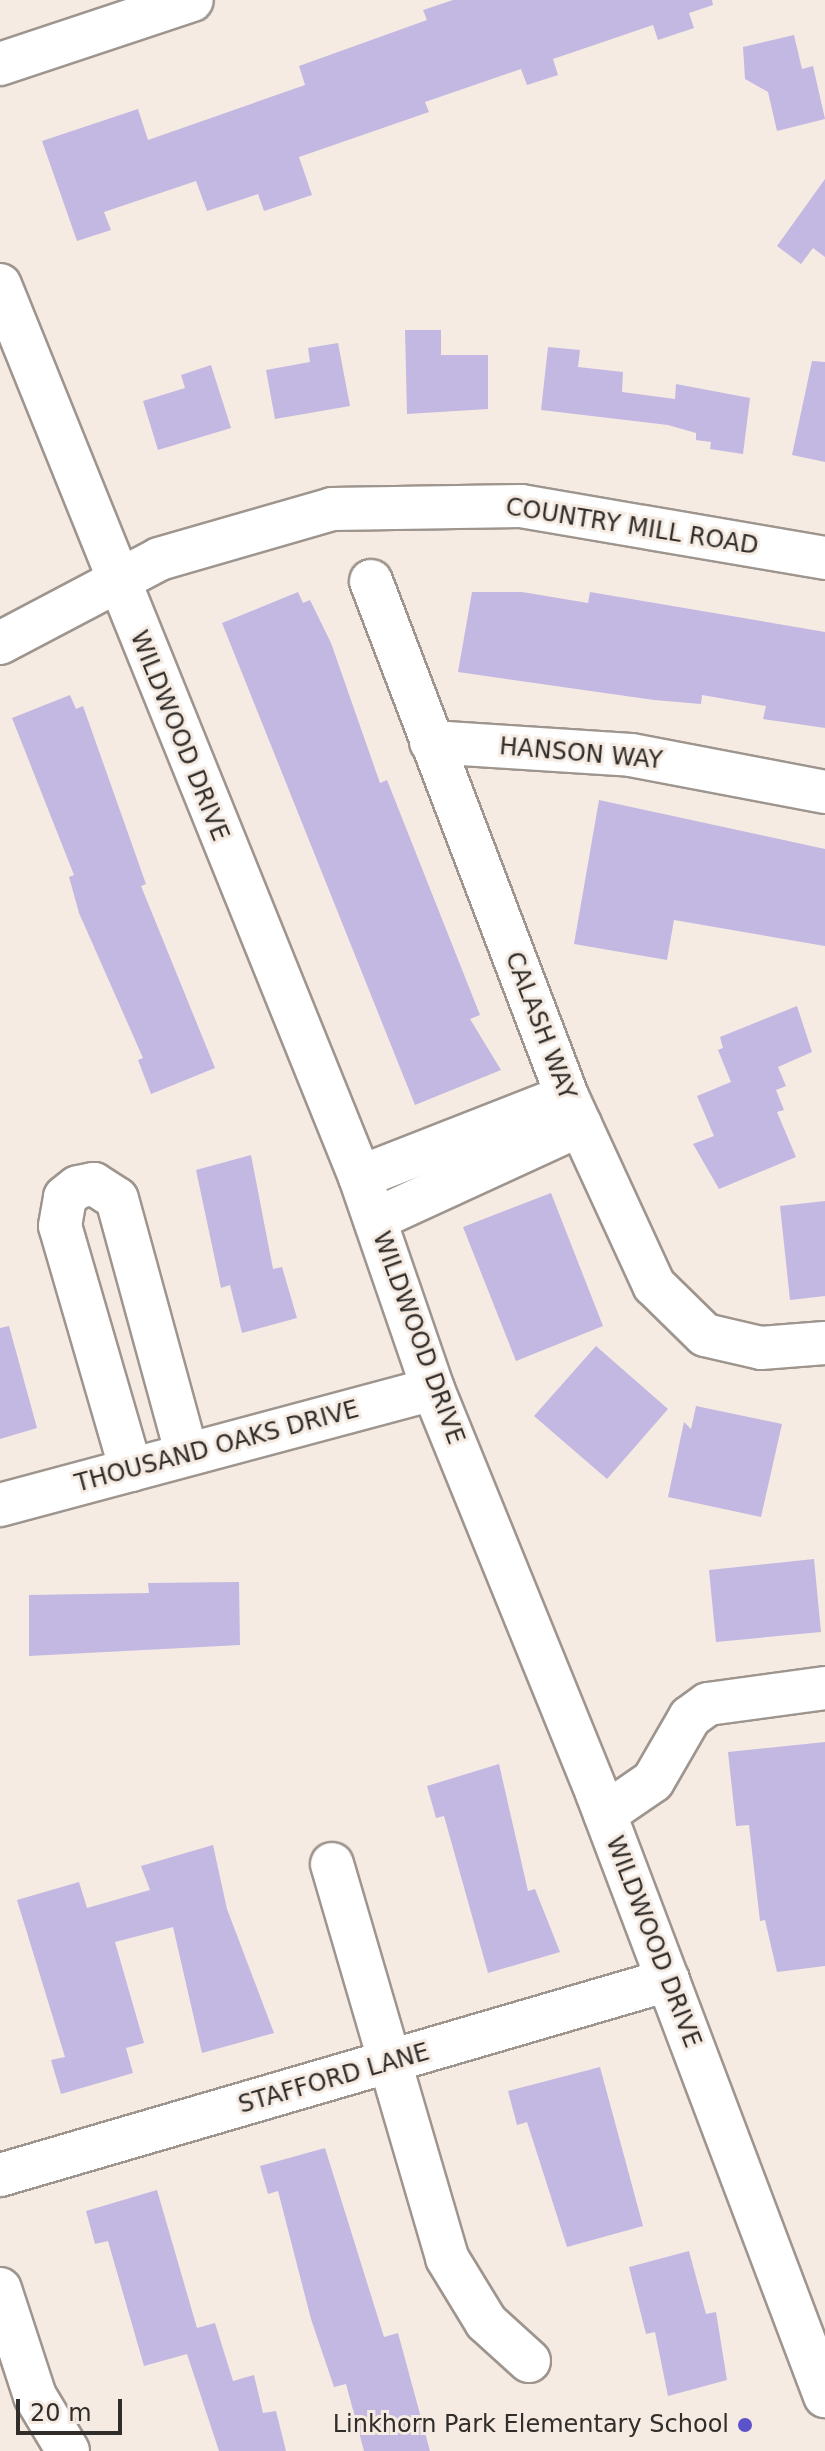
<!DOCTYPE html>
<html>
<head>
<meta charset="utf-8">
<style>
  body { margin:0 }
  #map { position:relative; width:825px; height:2451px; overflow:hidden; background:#f5ebe3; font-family:"DejaVu Sans",sans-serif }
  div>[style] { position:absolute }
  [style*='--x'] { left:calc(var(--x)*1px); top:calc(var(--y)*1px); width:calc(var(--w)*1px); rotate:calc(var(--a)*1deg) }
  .building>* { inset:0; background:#c3b8e2 }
  .roads { filter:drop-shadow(2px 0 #9e958e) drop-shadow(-2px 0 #9e958e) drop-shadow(0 2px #9e958e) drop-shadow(0 -2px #9e958e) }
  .minor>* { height:42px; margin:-21px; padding:0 21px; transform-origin:21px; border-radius:21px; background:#fff }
  .dots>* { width:22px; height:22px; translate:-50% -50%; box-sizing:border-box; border:4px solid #f5ebe3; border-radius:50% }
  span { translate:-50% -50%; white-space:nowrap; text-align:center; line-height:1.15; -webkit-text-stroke:6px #f5ebe3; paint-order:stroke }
  .street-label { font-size:24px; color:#312d2a }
  .poi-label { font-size:24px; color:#312d2a }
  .right { translate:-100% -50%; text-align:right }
  .scale { position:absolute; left:16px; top:2399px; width:106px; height:36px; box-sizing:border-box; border:4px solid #312d2a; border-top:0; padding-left:10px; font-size:24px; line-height:28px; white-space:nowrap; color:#312d2a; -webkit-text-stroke:6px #f5ebe3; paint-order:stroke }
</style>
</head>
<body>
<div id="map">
  <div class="building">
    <i style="clip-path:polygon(453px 0,712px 0,713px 5px,689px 13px,694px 28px,658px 40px,653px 25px,553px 59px,558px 75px,527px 85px,521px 69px,425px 102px,429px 112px,299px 157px,312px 195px,264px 211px,258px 194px,207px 211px,196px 181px,104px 212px,111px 230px,77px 241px,42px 141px,138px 109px,148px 140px,305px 85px,299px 66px,427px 20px,423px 10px)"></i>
    <i style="clip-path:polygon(794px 35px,802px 69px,813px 66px,825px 119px,777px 131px,768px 92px,745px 79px,743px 47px)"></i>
    <i style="clip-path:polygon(825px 179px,825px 257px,813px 248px,801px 264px,777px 246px)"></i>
    <i style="clip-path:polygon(405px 330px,441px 330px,441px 355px,488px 355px,488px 409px,407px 414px)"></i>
    <i style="clip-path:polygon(338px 343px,350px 406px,275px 419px,266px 370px,310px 362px,308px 348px)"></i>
    <i style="clip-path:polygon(548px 347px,580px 350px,578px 367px,623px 372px,622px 392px,675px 399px,676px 384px,750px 398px,743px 454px,710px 449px,711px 442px,696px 440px,696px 433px,668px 425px,541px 410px)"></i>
    <i style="clip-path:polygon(812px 361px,825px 362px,825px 462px,792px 455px)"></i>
    <i style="clip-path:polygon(211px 365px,231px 428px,158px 450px,143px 401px,185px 388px,181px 375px)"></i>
    <i style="clip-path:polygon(298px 592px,303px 603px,310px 600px,331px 643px,380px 783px,387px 780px,480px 1015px,470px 1019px,501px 1070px,415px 1105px,222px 623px)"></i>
    <i style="clip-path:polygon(472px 592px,522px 592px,588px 603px,590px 592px,825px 632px,825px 728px,763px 719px,766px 706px,702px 695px,701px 704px,654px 700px,458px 672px)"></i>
    <i style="clip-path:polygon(70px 695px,76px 709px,83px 706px,146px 884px,141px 886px,215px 1068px,151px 1094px,138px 1060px,143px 1058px,79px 913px,69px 877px,74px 875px,12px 718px)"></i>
    <i style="clip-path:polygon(599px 800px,825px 849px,825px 946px,674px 920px,667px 960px,574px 944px)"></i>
    <i style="clip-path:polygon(797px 1006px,812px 1052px,778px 1067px,786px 1086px,776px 1090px,784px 1110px,777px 1112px,796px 1157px,719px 1189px,693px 1144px,714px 1136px,697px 1096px,731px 1082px,718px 1050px,723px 1048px,720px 1037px)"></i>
    <i style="clip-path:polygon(251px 1155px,273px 1269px,282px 1267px,297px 1318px,242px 1333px,230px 1285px,221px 1288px,196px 1170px)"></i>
    <i style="clip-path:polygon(551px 1193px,603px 1326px,516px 1361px,463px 1227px)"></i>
    <i style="clip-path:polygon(825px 1201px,825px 1296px,790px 1300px,780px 1206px)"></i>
    <i style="clip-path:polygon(9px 1326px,37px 1428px,0 1439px,0 1328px)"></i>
    <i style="clip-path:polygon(596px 1346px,668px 1409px,607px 1479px,534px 1416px)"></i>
    <i style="clip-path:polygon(696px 1406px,782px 1424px,761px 1517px,668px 1497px,684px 1422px,691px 1429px)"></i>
    <i style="clip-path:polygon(814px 1559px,821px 1632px,716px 1642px,709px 1570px)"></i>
    <i style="clip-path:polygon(239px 1582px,240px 1645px,29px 1656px,29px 1595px,149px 1593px,148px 1583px)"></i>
    <i style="clip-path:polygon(825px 1742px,825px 1966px,777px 1972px,765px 1920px,760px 1921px,749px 1825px,736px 1826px,728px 1752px)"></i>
    <i style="clip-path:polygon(499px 1764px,528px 1891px,535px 1889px,560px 1952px,488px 1973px,444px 1816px,436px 1818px,427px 1786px)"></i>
    <i style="clip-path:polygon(213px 1845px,227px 1909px,274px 2033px,202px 2053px,173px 1927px,115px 1942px,144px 2043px,126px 2048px,133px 2073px,61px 2094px,51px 2060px,65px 2057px,17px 1900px,79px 1882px,87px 1908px,150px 1890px,141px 1866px)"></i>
    <i style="clip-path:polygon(600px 2067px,643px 2226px,567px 2247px,527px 2122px,517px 2125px,508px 2091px)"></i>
    <i style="clip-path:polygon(325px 2148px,384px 2337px,398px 2333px,430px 2451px,364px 2451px,346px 2384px,334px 2387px,311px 2319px,278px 2191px,268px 2194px,260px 2166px)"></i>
    <i style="clip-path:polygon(157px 2190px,197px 2328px,215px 2323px,233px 2381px,254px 2375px,263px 2413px,276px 2411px,286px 2451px,219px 2451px,187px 2354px,144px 2366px,108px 2241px,95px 2244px,86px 2211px)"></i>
    <i style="clip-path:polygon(689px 2251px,706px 2314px,716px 2312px,727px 2380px,668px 2396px,655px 2332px,646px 2334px,629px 2267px)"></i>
  </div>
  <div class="roads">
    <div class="minor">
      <i style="--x:0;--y:64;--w:202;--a:-18.4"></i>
      <i style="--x:0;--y:285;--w:962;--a:68.02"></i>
      <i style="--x:360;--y:1177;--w:224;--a:71"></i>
      <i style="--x:433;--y:1389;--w:436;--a:67.9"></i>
      <i style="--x:597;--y:1793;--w:645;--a:69.29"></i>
      <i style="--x:371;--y:581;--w:551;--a:69.16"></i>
      <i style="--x:567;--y:1096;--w:208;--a:65.3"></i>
      <i style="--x:654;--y:1285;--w:71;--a:44.4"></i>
      <i style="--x:705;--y:1335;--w:57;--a:13.1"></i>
      <i style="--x:761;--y:1348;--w:64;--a:-4.5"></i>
      <i style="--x:0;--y:643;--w:180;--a:-27.8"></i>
      <i style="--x:159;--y:559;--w:180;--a:-16.1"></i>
      <i style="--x:332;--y:509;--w:189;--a:-0.9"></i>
      <i style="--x:521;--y:506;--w:308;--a:9.7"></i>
      <i style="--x:431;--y:742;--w:200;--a:3.7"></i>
      <i style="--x:631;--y:755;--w:197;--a:10.8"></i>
      <i style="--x:360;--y:1177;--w:222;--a:-21.4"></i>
      <i style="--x:376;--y:1219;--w:225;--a:-24.7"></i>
      <i style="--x:131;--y:1470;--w:254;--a:-106.2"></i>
      <i style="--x:60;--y:1226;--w:29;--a:-80"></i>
      <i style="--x:65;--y:1197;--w:16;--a:-38"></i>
      <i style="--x:78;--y:1187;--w:16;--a:-11"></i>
      <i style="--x:94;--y:1184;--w:27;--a:33"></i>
      <i style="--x:117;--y:1199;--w:265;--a:74.7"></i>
      <i style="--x:0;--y:1505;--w:448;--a:-15"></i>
      <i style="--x:605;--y:1814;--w:58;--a:-34.5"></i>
      <i style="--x:653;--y:1781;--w:74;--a:-60"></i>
      <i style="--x:690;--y:1717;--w:22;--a:-36"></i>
      <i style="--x:708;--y:1704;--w:118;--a:-7.8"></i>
      <i style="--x:332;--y:1864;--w:410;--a:73.7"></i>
      <i style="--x:447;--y:2258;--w:75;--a:58.6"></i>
      <i style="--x:486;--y:2322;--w:58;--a:42.2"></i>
      <i style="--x:0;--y:2175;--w:696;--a:-16.27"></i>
      <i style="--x:0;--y:2289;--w:113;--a:71.9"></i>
      <i style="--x:35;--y:2396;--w:64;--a:59"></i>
    </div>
  </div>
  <div class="dots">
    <i style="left:745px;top:2425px;background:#5c52ca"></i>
  </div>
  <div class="street-label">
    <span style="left:632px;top:527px;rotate:9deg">COUNTRY MILL ROAD</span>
    <span style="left:179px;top:736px;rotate:68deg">WILDWOOD DRIVE</span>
    <span style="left:581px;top:754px;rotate:5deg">HANSON WAY</span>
    <span style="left:540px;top:1026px;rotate:69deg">CALASH WAY</span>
    <span style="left:418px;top:1338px;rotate:70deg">WILDWOOD DRIVE</span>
    <span style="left:217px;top:1447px;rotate:-15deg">THOUSAND OAKS DRIVE</span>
    <span style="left:653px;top:1942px;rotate:69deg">WILDWOOD DRIVE</span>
    <span style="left:334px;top:2079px;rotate:-16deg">STAFFORD LANE</span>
  </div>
  <div class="poi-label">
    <span class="right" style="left:729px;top:2425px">Linkhorn Park Elementary School</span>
  </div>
  <div class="scale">20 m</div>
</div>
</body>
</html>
